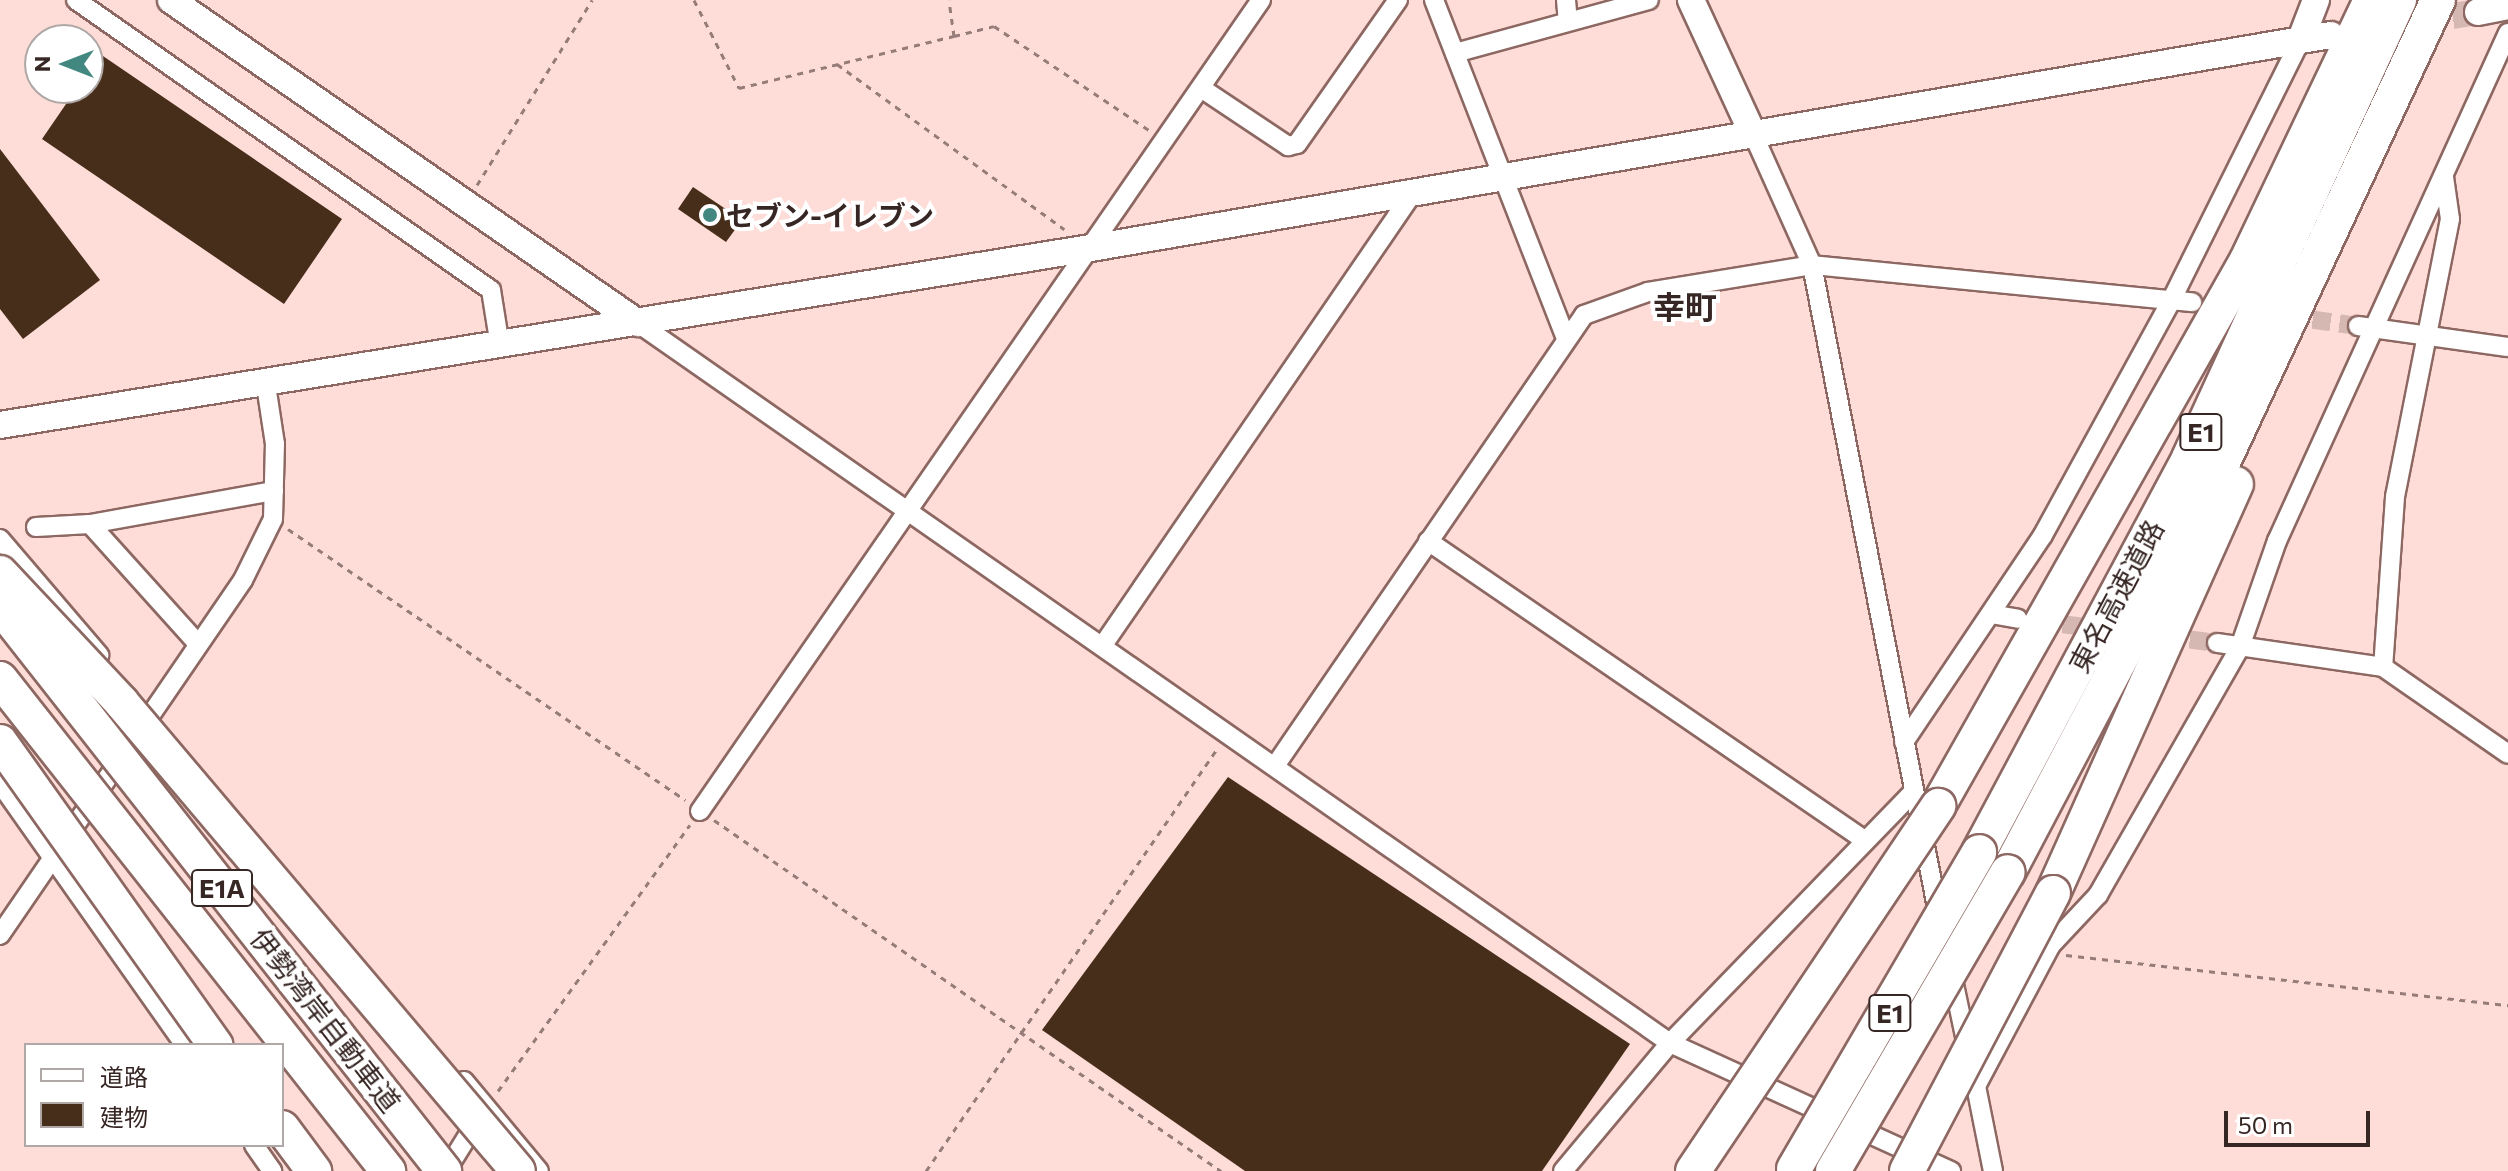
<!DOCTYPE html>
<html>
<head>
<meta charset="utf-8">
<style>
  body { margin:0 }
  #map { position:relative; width:2508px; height:1171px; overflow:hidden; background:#fedcd7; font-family:Commissioner,"Noto Sans JP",sans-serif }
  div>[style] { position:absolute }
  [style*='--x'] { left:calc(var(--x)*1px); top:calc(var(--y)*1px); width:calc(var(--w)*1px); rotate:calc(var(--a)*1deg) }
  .building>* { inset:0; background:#472e1a }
  .street-tunnel>* { height:18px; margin-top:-9px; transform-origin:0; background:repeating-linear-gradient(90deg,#d6b8b3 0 18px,transparent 0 27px) }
  .secondary-tunnel>* { height:26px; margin-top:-13px; transform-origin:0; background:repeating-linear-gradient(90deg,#d6b8b3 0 26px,transparent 0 39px) }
  .path>* { height:3px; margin-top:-1.5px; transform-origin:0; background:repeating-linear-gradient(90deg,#957c79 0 6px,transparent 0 12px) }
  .roads { filter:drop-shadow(2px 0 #8d6862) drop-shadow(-2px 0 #8d6862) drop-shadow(0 2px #8d6862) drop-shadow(0 -2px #8d6862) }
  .street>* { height:18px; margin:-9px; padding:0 9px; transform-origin:9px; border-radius:9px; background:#fff }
  .secondary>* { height:26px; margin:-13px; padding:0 13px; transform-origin:13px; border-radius:13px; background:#fff }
  .highway>* { height:34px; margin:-17px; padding:0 17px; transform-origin:17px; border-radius:17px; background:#fff }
  .bridges { filter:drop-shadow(2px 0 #8d6862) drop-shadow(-2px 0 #8d6862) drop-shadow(0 2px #8d6862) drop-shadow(0 -2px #8d6862) }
  .highway-bridge>* { height:34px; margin:-17px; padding:0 17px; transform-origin:17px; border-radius:17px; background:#fff }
  .dots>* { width:22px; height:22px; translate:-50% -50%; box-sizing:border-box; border:4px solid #fff; border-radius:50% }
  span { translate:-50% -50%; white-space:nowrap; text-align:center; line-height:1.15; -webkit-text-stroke:8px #fff; paint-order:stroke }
  .shield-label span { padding:2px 6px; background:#fff; border:2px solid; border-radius:6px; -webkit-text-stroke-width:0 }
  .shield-label { font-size:26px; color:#362624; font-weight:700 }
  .poi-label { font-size:28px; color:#362624; font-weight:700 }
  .left { translate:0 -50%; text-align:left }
  .street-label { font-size:28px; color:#362624 }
  .quarter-label { font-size:32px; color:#362624; font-weight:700 }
  .legend { position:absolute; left:24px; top:1043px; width:260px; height:104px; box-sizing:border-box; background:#fff; border:2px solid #afa8a7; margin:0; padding:10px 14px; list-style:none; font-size:24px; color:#362624 }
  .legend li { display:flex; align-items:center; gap:16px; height:40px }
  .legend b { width:40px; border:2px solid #afa8a7 }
  .north { position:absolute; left:24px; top:24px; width:80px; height:80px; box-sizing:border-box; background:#fff; border:2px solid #afa8a7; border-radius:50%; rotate:270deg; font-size:22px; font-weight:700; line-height:32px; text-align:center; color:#362624 }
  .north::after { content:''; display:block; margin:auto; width:28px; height:36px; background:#428880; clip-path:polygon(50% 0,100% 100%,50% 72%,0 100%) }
  .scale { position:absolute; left:2224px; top:1111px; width:146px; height:36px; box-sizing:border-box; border:4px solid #362624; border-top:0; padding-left:10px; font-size:24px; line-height:28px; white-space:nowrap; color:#362624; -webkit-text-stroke:6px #fff; paint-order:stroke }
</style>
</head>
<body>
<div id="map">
  <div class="building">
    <i style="clip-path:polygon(100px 54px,342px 219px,284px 304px,42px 139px,77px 88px,88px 88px,88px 72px)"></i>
    <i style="clip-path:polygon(0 149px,100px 280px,23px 339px,0 309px)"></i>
    <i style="clip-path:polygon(693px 187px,742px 220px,726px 242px,678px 209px)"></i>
    <i style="clip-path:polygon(1228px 777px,1630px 1044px,1542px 1171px,1245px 1171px,1042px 1030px)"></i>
  </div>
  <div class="street-tunnel">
    <i style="--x:2286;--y:316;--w:73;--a:7.9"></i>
    <i style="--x:2036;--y:621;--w:66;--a:6.9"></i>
    <i style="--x:2163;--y:636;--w:54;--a:7.4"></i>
  </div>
  <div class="secondary-tunnel">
    <i style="--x:2414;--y:22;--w:65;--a:-8.9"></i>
  </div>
  <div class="path">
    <i style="--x:694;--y:0;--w:99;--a:62.9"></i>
    <i style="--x:739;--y:88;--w:221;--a:-13.6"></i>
    <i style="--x:954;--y:36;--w:36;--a:-98"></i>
    <i style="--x:954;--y:36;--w:41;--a:-14"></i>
    <i style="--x:994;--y:26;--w:187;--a:33.9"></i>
    <i style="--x:837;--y:64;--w:281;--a:36"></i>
    <i style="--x:477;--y:185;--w:218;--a:-58.1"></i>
    <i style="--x:288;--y:529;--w:481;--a:34.3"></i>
    <i style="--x:714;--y:820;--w:617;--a:34.7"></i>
    <i style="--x:2066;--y:955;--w:445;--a:6.5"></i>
    <i style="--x:498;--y:1091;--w:328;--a:-54.2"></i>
    <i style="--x:926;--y:1171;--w:513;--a:-55.41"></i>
  </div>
  <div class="roads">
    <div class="street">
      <i style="--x:76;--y:0;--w:506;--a:34.95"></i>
      <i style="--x:491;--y:290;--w:57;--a:80.9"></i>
      <i style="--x:1434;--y:0;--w:361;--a:68.7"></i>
      <i style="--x:1566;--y:0;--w:21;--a:85"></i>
      <i style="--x:1455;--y:53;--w:201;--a:-15.3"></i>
      <i style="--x:1201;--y:88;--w:105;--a:33.7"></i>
      <i style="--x:1288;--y:146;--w:9;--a:-13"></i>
      <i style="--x:1297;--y:144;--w:176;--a:-55"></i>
      <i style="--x:1753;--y:134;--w:144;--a:65.8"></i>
      <i style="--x:1812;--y:265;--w:665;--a:78.99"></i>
      <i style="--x:2444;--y:177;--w:42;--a:81.9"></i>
      <i style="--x:2450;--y:219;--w:283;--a:101.2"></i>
      <i style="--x:2395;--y:497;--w:170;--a:94"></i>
      <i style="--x:2383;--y:667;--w:152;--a:34.8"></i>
      <i style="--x:638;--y:323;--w:1258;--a:34.9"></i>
      <i style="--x:1670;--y:1043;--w:309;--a:24.5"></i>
      <i style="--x:2358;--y:326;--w:151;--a:8"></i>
      <i style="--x:90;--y:524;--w:161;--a:48"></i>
      <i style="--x:36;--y:527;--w:54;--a:-3.2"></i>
      <i style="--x:90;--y:524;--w:187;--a:-10.2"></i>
      <i style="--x:0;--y:539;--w:153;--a:49.5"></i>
      <i style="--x:1428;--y:541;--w:527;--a:34.41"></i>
      <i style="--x:1991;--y:614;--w:27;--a:10"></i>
      <i style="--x:2217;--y:643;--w:168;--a:8.2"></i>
      <i style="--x:1103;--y:645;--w:547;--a:-55.58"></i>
      <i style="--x:1904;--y:742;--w:249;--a:-56.1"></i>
      <i style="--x:2043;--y:535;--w:267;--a:-61.3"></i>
      <i style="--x:2171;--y:301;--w:292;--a:-63.6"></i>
      <i style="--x:1275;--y:766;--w:547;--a:-55.58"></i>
      <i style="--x:1584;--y:315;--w:68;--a:-19.8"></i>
      <i style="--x:1648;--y:292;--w:166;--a:-9.3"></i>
      <i style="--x:1812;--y:265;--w:382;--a:5.6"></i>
      <i style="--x:0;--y:783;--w:321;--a:54.8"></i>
      <i style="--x:700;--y:811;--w:986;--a:-55.33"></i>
      <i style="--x:0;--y:935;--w:430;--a:-55.6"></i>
      <i style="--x:243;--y:580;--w:68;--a:-63.8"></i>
      <i style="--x:273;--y:519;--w:75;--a:-88.5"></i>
      <i style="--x:275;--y:444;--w:60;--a:-98.7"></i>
      <i style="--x:1951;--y:970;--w:83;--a:78.1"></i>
      <i style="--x:1974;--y:1076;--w:97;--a:78.7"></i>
      <i style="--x:464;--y:1081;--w:117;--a:50.2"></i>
      <i style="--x:1976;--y:1086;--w:160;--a:-62"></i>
      <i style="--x:2051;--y:945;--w:69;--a:-46.8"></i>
      <i style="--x:2098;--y:895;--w:286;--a:-60.2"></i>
      <i style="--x:2240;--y:647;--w:112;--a:-70.8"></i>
      <i style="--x:2277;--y:541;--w:558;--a:-65.55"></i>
      <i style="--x:254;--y:1145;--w:32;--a:55"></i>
      <i style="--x:446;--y:1171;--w:65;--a:-58.3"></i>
      <i style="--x:1563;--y:1171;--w:167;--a:-50.1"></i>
      <i style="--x:1670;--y:1043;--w:348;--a:-45.9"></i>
    </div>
    <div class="secondary">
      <i style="--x:171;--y:0;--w:568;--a:34.67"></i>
      <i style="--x:1691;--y:0;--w:148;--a:65.2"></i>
      <i style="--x:2478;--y:12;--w:31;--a:-11"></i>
      <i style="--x:2301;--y:39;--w:42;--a:-69"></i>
      <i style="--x:0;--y:425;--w:1105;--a:-9.22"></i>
      <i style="--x:1091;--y:248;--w:1258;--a:-9.75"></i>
    </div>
    <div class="highway">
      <i style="--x:1938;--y:806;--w:627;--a:-60.49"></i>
      <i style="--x:2247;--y:260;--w:288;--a:-64.5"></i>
      <i style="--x:1979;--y:852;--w:446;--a:-61.9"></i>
      <i style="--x:2189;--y:458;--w:504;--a:-65.37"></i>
      <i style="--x:2008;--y:872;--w:444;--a:-62.2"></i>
      <i style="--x:2215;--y:479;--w:528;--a:-65.04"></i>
      <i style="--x:2053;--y:893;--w:448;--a:-65.9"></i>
      <i style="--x:282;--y:1128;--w:54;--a:53.3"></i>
    </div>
  </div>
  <div class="bridges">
    <div class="highway-bridge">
      <i style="--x:0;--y:573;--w:177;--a:46.8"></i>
      <i style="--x:121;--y:702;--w:614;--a:49.75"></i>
      <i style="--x:0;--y:606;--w:719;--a:51.84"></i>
      <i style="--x:0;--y:679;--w:627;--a:51.74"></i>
      <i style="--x:0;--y:742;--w:372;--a:54.6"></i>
      <i style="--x:1794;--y:1169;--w:367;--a:-59.7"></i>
      <i style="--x:1693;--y:1171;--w:440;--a:-56.1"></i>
      <i style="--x:1833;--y:1171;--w:346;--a:-59.7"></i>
      <i style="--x:1907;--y:1171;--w:314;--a:-62.3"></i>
    </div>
  </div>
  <div class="dots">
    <i style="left:710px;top:215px;background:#428880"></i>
  </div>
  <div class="shield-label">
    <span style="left:2201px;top:432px">E1</span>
    <span style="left:222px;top:888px">E1A</span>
    <span style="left:1890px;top:1013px">E1</span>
  </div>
  <div class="poi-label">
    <span class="left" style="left:726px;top:215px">セブン-イレブン</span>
  </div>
  <div class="street-label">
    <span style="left:2116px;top:596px;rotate:-62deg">東名高速道路</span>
    <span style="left:326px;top:1020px;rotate:52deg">伊勢湾岸自動車道</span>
  </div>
  <div class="quarter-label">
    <span style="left:1685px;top:306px">幸町</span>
  </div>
  <ul class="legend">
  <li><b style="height:10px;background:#fff"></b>道路</li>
  <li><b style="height:22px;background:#472e1a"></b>建物</li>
  </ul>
  <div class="north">N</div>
  <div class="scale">50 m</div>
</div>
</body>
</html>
